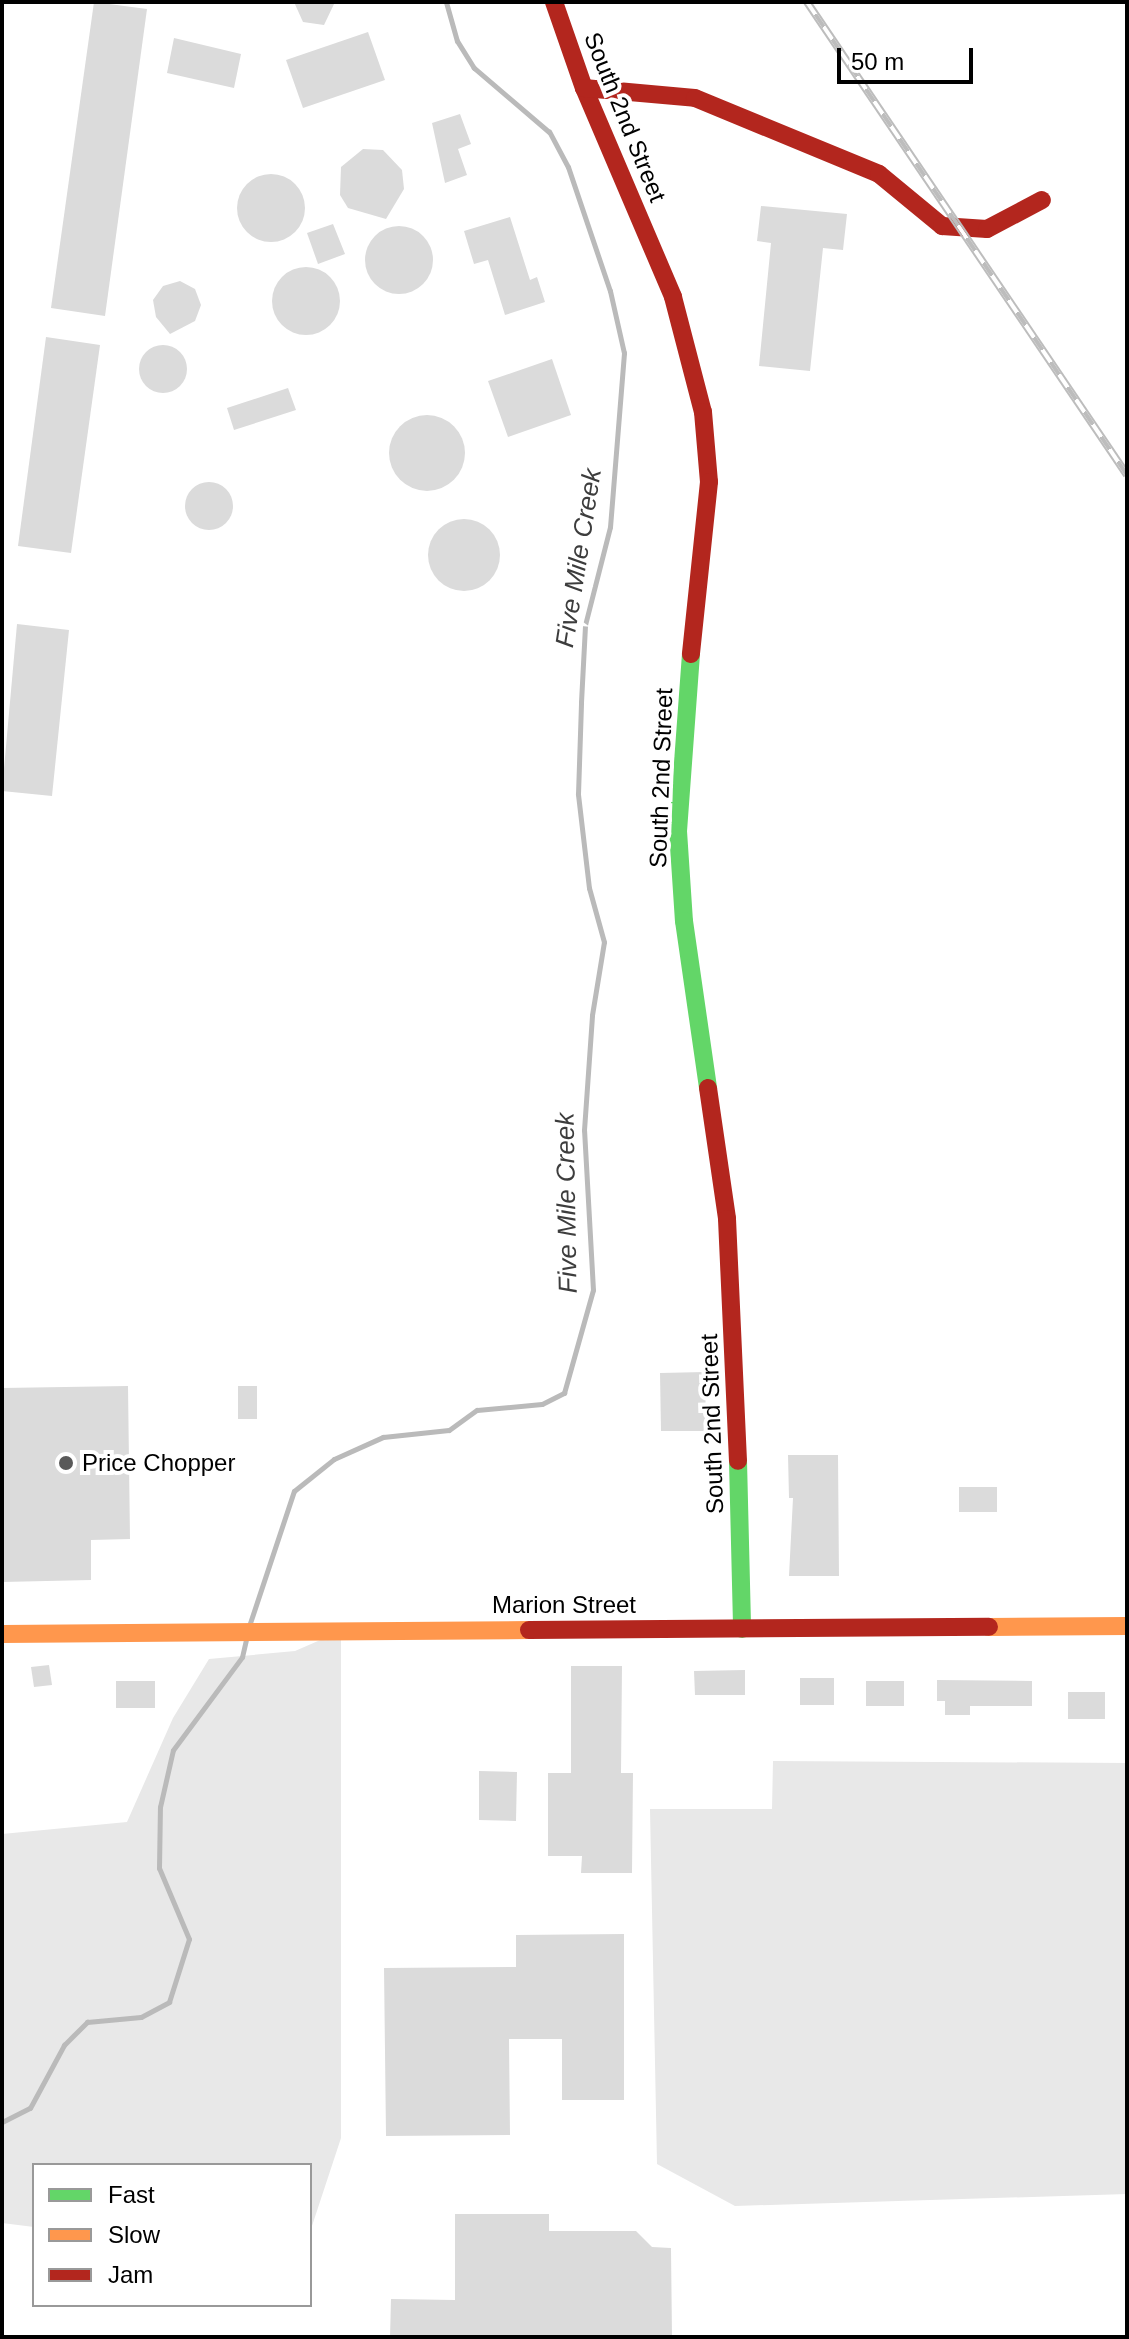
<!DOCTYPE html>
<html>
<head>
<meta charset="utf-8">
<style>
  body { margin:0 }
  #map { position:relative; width:1129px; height:2339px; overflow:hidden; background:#fff; font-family:Arial,sans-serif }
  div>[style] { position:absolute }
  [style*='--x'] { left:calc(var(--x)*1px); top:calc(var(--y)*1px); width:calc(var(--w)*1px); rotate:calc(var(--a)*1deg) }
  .green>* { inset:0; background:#e8e8e8 }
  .stream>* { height:5px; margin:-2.5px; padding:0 2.5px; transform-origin:2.5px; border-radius:2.5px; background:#bababa }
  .building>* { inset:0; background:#dbdbdb }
  .round { border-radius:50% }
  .fast>* { height:18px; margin:-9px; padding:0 9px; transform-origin:9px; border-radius:9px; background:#63d668 }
  .slow>* { height:18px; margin:-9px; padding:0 9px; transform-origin:9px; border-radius:9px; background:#ff974d }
  .jam>* { height:18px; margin:-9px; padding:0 9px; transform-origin:9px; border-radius:9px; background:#b3261e }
  .rail>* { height:8px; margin-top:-4px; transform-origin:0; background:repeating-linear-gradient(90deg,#fff 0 15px,#bdbdbd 0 30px); box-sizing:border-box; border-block:2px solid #bdbdbd }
  .dots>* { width:22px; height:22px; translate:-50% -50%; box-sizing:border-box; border:4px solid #fff; border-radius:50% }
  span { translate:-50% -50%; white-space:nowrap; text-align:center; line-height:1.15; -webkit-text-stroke:8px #fff; paint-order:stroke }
  .street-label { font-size:24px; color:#000 }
  .poi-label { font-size:24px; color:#000 }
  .left { translate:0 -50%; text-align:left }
  .water-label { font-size:26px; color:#3d3d3d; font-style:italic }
  .frame { position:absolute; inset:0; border:4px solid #000; pointer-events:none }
  .legend { position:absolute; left:32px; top:2163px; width:280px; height:144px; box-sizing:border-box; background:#fff; border:2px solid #999; margin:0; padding:10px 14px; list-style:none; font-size:24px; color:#000 }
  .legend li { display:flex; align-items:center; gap:16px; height:40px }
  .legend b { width:40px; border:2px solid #999 }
  .scale { position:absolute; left:837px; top:48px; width:136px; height:36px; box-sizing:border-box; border:4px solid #000; border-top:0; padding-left:10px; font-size:24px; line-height:28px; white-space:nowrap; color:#000; -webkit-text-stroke:6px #fff; paint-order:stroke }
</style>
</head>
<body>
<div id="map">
  <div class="green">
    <i style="clip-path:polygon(341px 1631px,341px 2138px,310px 2232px,310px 2165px,34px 2165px,34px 2227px,2px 2223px,2px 1834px,127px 1822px,173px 1718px,209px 1659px,295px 1651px)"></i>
    <i style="clip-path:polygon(773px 1761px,1127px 1763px,1127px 2194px,735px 2206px,657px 2164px,650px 1809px,772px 1809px)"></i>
  </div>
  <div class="stream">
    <i style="--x:250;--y:1623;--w:139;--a:-71.6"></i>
    <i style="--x:294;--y:1491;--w:51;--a:-38.7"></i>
    <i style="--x:334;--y:1459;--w:54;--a:-24.2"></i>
    <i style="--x:383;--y:1437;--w:66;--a:-6.1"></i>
    <i style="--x:449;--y:1430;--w:34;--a:-36"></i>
    <i style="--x:477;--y:1410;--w:65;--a:-5.3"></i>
    <i style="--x:542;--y:1404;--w:25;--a:-27"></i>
    <i style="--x:564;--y:1393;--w:107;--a:-74.3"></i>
    <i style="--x:593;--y:1290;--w:160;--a:-93.2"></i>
    <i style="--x:584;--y:1130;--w:115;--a:-86"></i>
    <i style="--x:592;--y:1015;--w:74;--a:-80.7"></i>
    <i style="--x:604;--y:942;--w:56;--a:-105.5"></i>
    <i style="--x:589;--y:888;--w:95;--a:-96.7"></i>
    <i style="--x:578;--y:794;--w:92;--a:-88.1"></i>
    <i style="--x:581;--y:702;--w:77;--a:-87"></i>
    <i style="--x:585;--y:625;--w:101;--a:-75.7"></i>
    <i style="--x:610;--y:527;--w:175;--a:-85.4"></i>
    <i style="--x:624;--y:353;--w:64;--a:-102.7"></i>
    <i style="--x:610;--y:291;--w:131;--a:-108.7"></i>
    <i style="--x:568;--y:167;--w:40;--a:-118"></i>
    <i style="--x:549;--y:132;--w:99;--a:-139.5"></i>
    <i style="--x:474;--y:68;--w:32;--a:-122"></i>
    <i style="--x:457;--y:41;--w:41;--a:-105.8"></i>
    <i style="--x:2;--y:2122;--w:31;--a:-27"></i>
    <i style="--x:30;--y:2108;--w:72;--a:-61.6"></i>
    <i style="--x:64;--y:2045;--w:33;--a:-45"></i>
    <i style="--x:87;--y:2022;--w:54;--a:-5.3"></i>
    <i style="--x:141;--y:2017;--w:32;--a:-28"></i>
    <i style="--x:169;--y:2002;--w:66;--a:-72.4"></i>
    <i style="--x:189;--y:1939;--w:77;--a:-112.9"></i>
    <i style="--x:159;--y:1868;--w:61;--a:-89.1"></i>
    <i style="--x:160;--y:1807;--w:58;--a:-77.2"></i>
    <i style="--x:173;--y:1750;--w:116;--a:-53.4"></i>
    <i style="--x:242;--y:1657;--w:17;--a:-77"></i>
  </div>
  <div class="building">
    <i style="clip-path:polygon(94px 2px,147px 9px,105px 316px,51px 308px)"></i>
    <i style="clip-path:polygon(294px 2px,335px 2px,324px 25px,303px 22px)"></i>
    <i style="clip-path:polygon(368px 32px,385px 80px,303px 108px,286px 60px)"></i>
    <i style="clip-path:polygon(174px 38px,241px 54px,234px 88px,167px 73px)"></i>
    <i style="clip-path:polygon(460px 114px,471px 144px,458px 149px,467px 175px,445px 183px,432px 123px)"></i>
    <i style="clip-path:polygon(363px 149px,383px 150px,402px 170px,404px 189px,386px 219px,348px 208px,340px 195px,341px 167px)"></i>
    <i class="round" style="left:237px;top:174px;width:68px;height:68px"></i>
    <i style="clip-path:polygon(761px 206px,847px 214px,843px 250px,823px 248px,810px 371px,759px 366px,771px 243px,757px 241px)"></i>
    <i style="clip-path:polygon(510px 217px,530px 280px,537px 277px,545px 302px,505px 315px,488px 260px,474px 264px,464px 231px)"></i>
    <i style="clip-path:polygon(333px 224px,345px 254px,318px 264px,307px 233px)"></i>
    <i class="round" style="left:365px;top:226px;width:68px;height:68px"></i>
    <i class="round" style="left:272px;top:267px;width:68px;height:68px"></i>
    <i style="clip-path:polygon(180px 281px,195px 289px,201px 305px,195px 321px,170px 334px,156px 317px,153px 300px,163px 286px)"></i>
    <i style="clip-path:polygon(46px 337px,100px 345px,71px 553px,18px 546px)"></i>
    <i class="round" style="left:139px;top:345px;width:48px;height:48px"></i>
    <i style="clip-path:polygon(552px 359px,571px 415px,508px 437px,488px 381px)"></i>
    <i style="clip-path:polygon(288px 388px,296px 410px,234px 430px,227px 408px)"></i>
    <i class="round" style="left:389px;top:415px;width:76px;height:76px"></i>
    <i class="round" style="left:185px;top:482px;width:48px;height:48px"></i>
    <i class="round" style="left:428px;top:519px;width:72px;height:72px"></i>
    <i style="clip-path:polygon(17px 624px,69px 630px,52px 796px,2px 791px)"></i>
    <i style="clip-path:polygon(705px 1372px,706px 1431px,661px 1431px,660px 1373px)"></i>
    <i style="clip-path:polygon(128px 1386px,130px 1539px,91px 1540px,91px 1580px,2px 1582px,2px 1388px)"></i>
    <i style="clip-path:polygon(238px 1386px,257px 1386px,257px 1419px,238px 1419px)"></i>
    <i style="clip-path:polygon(788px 1455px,838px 1455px,839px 1576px,789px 1576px,793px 1498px,789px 1498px)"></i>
    <i style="clip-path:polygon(959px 1487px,997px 1487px,997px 1512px,959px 1512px)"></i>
    <i style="clip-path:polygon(49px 1665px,52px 1685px,34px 1687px,31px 1667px)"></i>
    <i style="clip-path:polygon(571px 1666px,622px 1666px,621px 1773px,633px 1773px,632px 1873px,581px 1873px,582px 1856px,548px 1856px,548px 1773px,571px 1773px)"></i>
    <i style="clip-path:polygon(745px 1670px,745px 1695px,695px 1695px,694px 1671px)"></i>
    <i style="clip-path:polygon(800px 1678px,834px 1678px,834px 1705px,800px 1705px)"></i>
    <i style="clip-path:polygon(937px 1680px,1032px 1681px,1032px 1706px,970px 1706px,970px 1715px,945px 1715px,945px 1701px,937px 1701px)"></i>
    <i style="clip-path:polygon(116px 1681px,155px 1681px,155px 1708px,116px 1708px)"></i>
    <i style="clip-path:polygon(866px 1681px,904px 1681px,904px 1706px,866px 1706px)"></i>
    <i style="clip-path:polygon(1068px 1692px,1105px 1692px,1105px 1719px,1068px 1719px)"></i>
    <i style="clip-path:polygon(479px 1771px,517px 1772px,516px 1821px,479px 1820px)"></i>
    <i style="clip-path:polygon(624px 1934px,624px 2100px,562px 2100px,562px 2039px,509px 2039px,510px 2135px,386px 2136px,384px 1968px,516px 1967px,516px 1935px)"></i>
    <i style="clip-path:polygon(455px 2214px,549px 2214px,549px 2231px,636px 2231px,652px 2247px,671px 2248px,672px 2337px,390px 2337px,391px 2299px,455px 2300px)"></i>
  </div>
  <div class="fast">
    <i style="--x:691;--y:654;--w:177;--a:94.2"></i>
    <i style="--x:678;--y:831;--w:90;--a:86.2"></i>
    <i style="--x:684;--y:921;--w:169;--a:81.8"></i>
    <i style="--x:738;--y:1461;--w:168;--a:88.6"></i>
  </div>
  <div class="slow">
    <i style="--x:989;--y:1627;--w:138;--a:-0.4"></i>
    <i style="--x:2;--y:1634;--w:527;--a:-0.43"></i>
  </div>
  <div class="jam">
    <i style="--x:554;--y:2;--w:91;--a:70.8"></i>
    <i style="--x:584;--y:88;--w:227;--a:66.9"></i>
    <i style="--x:673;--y:297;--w:119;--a:75.4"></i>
    <i style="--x:703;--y:412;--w:70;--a:85.1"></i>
    <i style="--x:709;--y:482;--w:173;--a:96"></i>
    <i style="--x:584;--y:88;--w:111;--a:5.1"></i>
    <i style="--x:695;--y:98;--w:199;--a:22.4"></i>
    <i style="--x:879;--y:174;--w:82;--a:39.5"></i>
    <i style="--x:942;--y:226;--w:45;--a:3.8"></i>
    <i style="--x:987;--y:229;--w:62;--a:-27.8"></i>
    <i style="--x:708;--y:1088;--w:132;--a:81.7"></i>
    <i style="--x:727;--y:1219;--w:242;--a:87.4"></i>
    <i style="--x:529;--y:1630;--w:460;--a:-0.4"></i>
  </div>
  <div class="rail">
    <i style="--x:807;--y:2;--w:571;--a:55.92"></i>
  </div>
  <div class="dots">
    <i style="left:66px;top:1463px;background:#595959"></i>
  </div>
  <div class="street-label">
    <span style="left:625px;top:117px;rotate:68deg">South 2nd Street</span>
    <span style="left:661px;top:778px;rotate:-88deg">South 2nd Street</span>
    <span style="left:712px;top:1424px;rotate:-92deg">South 2nd Street</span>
    <span style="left:564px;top:1605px">Marion Street</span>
  </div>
  <div class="poi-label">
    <span class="left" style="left:82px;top:1463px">Price Chopper</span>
  </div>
  <div class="water-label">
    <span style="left:579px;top:558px;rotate:-81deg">Five Mile Creek</span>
    <span style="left:567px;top:1203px;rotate:-91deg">Five Mile Creek</span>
  </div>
  <div class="frame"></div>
  <ul class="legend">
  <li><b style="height:10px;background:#63d668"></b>Fast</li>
  <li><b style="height:10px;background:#ff974d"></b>Slow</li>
  <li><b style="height:10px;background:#b3261e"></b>Jam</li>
  </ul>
  <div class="scale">50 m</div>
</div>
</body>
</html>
